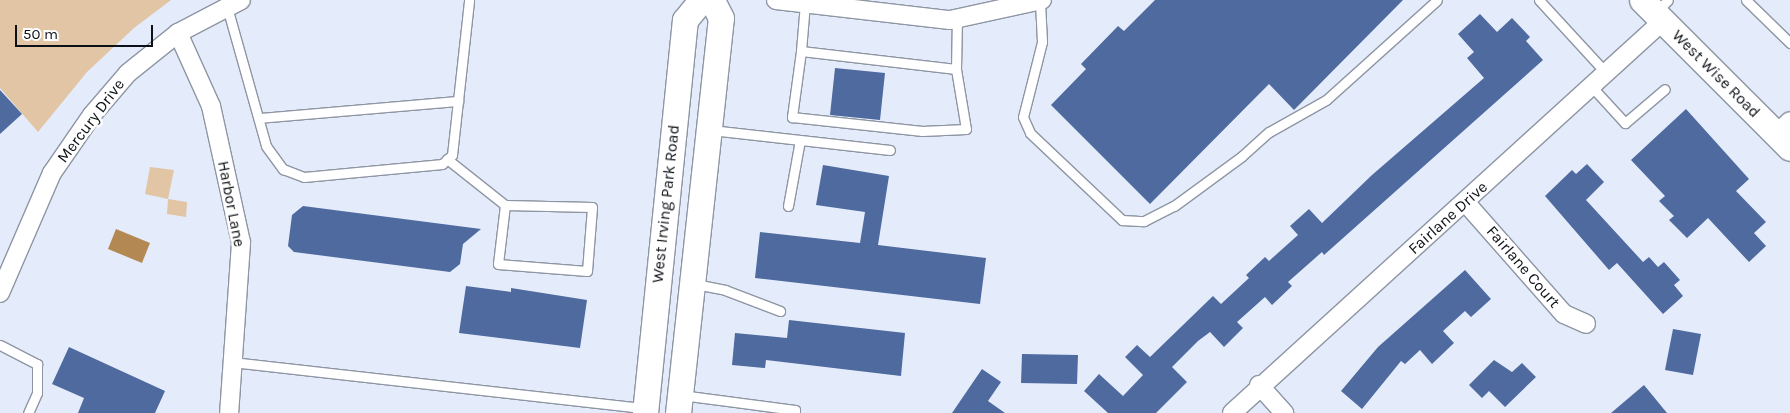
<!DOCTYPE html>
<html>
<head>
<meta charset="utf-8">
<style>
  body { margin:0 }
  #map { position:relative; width:1790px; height:413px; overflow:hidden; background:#e4ecfb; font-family:Karla,sans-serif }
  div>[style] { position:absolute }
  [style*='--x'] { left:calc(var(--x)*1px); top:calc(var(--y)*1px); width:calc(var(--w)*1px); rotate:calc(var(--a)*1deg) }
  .green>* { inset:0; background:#e1c5a4 }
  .water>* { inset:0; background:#b48852 }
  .building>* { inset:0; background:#4f6a9f }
  .roads { filter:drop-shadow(1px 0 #8e95a3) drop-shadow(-1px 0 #8e95a3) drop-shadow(0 1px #8e95a3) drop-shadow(0 -1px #8e95a3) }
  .lane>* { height:9px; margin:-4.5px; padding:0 4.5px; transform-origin:4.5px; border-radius:4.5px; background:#fff }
  .street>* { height:18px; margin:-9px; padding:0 9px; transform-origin:9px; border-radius:9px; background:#fff }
  .secondary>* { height:25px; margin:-12.5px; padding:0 12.5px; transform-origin:12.5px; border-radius:12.5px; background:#fff }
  span { translate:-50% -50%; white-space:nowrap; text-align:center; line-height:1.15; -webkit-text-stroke:5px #fff; paint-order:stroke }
  .street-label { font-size:16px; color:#0d1015 }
  .scale { position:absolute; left:15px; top:25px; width:138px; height:22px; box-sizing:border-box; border:2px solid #0d1015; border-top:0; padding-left:6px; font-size:15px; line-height:18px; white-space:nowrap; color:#0d1015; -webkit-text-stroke:4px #fff; paint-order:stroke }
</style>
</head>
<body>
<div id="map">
  <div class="green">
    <i style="clip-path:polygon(0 0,171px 0,134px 28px,87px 72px,38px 132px,0 88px)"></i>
    <i style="clip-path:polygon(150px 167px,174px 170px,168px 199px,187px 202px,186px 217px,167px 214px,168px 199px,145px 194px)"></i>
  </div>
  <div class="water">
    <i style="clip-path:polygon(116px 229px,150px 243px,142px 263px,108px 249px)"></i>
  </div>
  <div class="building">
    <i style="clip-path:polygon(1155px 0,1403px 0,1294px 110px,1269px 84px,1150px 204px,1051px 105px,1086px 69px,1081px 64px,1118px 26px,1124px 31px)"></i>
    <i style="clip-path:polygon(1480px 14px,1497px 32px,1512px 18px,1530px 37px,1526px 41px,1543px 60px,1324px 255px,1322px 252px,1288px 282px,1292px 286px,1272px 305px,1265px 297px,1237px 322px,1243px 328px,1224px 347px,1210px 332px,1198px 341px,1172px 367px,1187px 382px,1156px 413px,1108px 413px,1084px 391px,1099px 374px,1123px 396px,1143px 375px,1125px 357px,1137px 345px,1150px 357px,1213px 296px,1221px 304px,1249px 278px,1246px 275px,1265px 257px,1269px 261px,1298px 235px,1290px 226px,1309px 209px,1322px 223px,1372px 175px,1484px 78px,1467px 58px,1474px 52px,1458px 34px)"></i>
    <i style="clip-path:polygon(835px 68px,885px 73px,880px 120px,830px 115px)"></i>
    <i style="clip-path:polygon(0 90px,22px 114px,0 134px)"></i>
    <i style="clip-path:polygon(1686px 109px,1749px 179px,1736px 191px,1766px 222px,1754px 233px,1766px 246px,1749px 262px,1708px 218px,1687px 238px,1669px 220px,1674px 216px,1659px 201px,1665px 196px,1631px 160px)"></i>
    <i style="clip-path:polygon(1587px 164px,1604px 182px,1586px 200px,1643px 262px,1649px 257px,1658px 267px,1664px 262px,1680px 280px,1674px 285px,1683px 296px,1663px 314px,1617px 263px,1609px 270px,1545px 196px,1572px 170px,1576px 174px)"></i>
    <i style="clip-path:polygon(823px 165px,889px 176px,878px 245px,986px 258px,980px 304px,755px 278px,760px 232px,860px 243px,865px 212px,816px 205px)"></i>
    <i style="clip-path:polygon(303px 206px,481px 229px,463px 244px,460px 264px,450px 272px,294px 252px,288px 246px,292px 215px)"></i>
    <i style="clip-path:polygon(1465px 270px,1491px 299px,1471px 317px,1465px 311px,1443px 331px,1454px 343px,1432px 364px,1420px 350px,1405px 364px,1401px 361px,1362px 409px,1341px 391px,1378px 347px)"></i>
    <i style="clip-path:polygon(466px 286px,511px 292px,511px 288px,587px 300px,580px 348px,459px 333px)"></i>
    <i style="clip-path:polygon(789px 320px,905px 333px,901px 376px,766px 360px,765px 368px,732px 365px,735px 333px,787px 338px)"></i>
    <i style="clip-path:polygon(1673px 329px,1701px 334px,1693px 375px,1665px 370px)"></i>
    <i style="clip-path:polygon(69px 347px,165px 391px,155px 413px,78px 413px,84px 398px,52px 384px)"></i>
    <i style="clip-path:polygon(1022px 354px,1078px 355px,1077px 384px,1021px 383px)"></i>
    <i style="clip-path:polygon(1494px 360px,1512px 372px,1522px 363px,1536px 377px,1505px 407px,1489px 391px,1482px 398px,1469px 385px)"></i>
    <i style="clip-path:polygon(982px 369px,1001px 382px,988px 401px,1005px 413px,952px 413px)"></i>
    <i style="clip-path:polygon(1644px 385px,1667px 413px,1611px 413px)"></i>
  </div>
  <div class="roads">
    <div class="lane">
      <i style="--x:1539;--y:0;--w:100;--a:47.4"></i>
      <i style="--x:1746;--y:0;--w:62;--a:44.3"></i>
      <i style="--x:1040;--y:2;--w:40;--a:87.1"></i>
      <i style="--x:1042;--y:42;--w:77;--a:104.2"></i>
      <i style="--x:1023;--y:117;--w:17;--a:66"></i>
      <i style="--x:1030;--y:133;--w:127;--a:43.4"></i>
      <i style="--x:1122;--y:220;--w:22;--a:3"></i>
      <i style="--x:1144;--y:221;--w:34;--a:-27"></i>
      <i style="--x:1174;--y:206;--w:84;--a:-36.3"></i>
      <i style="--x:1242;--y:156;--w:36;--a:-42"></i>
      <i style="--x:1269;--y:132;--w:65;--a:-29.3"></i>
      <i style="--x:1326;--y:100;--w:149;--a:-42"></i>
      <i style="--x:805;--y:3;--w:48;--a:94.8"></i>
      <i style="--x:801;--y:51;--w:156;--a:6.6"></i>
      <i style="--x:956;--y:69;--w:51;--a:-88.9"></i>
      <i style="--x:227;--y:7;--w:144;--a:74.3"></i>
      <i style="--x:266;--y:146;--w:29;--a:54"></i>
      <i style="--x:283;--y:169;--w:22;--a:21"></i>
      <i style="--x:304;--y:177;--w:139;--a:-5.4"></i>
      <i style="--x:442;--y:164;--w:13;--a:-42"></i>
      <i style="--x:452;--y:155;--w:156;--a:-83.7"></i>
      <i style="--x:1655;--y:13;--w:18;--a:-45"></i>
      <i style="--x:801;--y:51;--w:67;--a:97.8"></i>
      <i style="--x:792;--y:117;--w:131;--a:6.1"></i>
      <i style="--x:922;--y:131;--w:44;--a:-2.6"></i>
      <i style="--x:966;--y:129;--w:61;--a:-99.5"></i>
      <i style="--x:1592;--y:87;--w:49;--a:47.5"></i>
      <i style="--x:1625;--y:123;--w:52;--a:-40.4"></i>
      <i style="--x:259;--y:118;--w:200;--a:-4.9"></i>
      <i style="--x:711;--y:130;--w:180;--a:6.4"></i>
      <i style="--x:447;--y:159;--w:74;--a:38.4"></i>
      <i style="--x:505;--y:205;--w:59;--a:96.8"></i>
      <i style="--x:498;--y:264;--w:89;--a:4.5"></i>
      <i style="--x:587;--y:271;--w:64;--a:-85.5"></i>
      <i style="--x:592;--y:207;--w:87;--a:-178.7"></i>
      <i style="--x:788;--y:206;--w:67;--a:-79.7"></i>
      <i style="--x:695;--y:284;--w:31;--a:11"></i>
      <i style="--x:725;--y:290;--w:59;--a:20.9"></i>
      <i style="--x:0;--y:345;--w:42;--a:27.2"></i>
      <i style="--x:37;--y:364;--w:29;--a:90"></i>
      <i style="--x:37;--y:393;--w:22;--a:114"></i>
      <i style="--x:232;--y:362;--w:415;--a:6.4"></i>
      <i style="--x:681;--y:395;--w:115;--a:7.5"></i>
      <i style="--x:795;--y:410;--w:3;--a:90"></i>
    </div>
    <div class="street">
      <i style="--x:776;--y:0;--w:175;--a:6.6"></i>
      <i style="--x:950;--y:20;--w:94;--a:-12.3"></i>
      <i style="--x:178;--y:33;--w:80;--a:65.7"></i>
      <i style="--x:211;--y:106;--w:140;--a:77.6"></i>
      <i style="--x:241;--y:243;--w:170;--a:94"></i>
      <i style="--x:1777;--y:134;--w:18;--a:-45"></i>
      <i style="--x:1466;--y:203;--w:148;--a:48.6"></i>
      <i style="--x:1564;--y:314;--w:24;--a:24"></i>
      <i style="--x:0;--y:293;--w:131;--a:-66.6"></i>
      <i style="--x:52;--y:173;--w:70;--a:-55.4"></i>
      <i style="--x:92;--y:115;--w:55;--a:-49.4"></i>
      <i style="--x:128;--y:73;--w:64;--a:-38.7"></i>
      <i style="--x:178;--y:33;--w:71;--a:-27.6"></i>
      <i style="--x:1259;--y:385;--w:38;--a:48"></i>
      <i style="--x:1232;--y:413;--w:583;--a:-42.29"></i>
    </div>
    <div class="secondary">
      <i style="--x:1642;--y:0;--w:209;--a:45"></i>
      <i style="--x:645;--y:413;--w:395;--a:-84.2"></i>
      <i style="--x:685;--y:20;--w:26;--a:-51"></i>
      <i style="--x:678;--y:413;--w:397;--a:-83.8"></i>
      <i style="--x:721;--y:18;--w:20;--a:-117"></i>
    </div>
  </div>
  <div class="street-label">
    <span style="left:1716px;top:74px;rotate:45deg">West Wise Road</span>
    <span style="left:91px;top:121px;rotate:-53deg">Mercury Drive</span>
    <span style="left:231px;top:204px;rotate:79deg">Harbor Lane</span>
    <span style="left:666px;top:204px;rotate:-84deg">West Irving Park Road</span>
    <span style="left:1448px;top:218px;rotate:-42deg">Fairlane Drive</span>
    <span style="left:1523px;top:267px;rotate:49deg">Fairlane Court</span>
  </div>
  <div class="scale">50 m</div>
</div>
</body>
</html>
